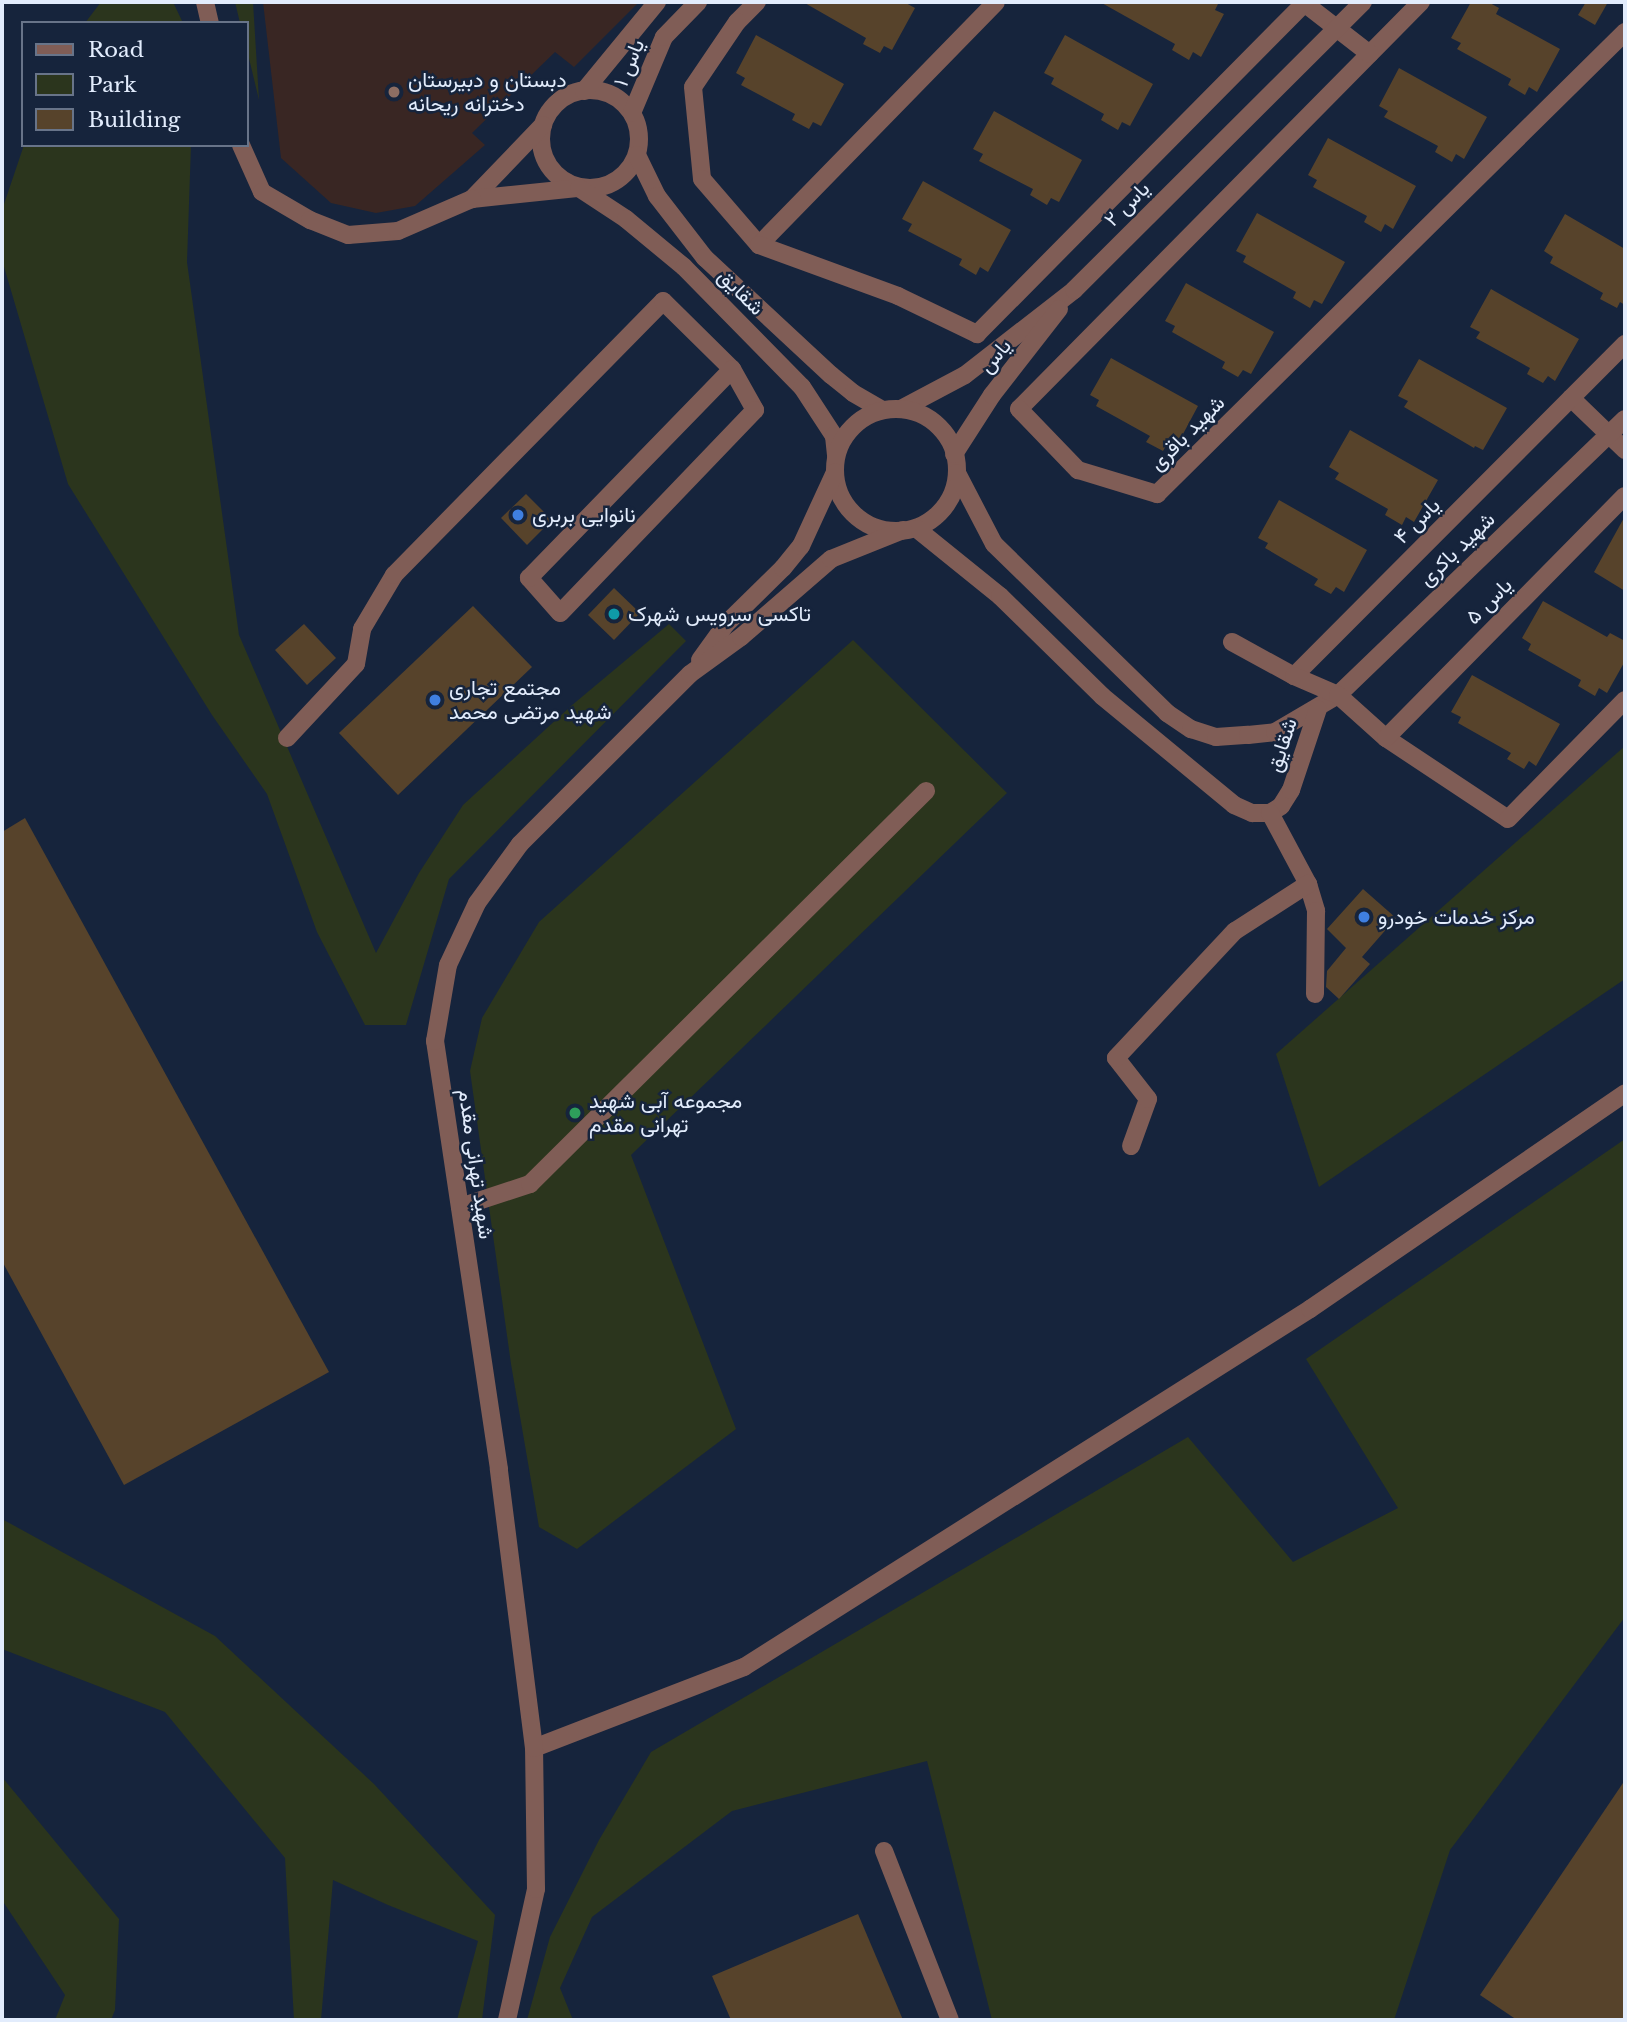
<!DOCTYPE html>
<html>
<head>
<meta charset="utf-8">
<style>
  body { margin:0 }
  #map { position:relative; width:1627px; height:2022px; overflow:hidden; background:#16243c; font-family:"Libre Baskerville",Vazirmatn,serif }
  div>[style] { position:absolute }
  [style*='--x'] { left:calc(var(--x)*1px); top:calc(var(--y)*1px); width:calc(var(--w)*1px); rotate:calc(var(--a)*1deg) }
  .education>* { inset:0; background:#392623 }
  .green>* { inset:0; background:#2b351d }
  .building>* { inset:0; background:#57432b }
  .minor>* { height:18px; margin:-9px; padding:0 9px; transform-origin:9px; border-radius:9px; background:#805d56 }
  .minor>.ring { margin:-9px; padding:0; box-sizing:content-box; background:none; border:18px solid #805d56; border-radius:50% }
  .dots>* { width:19px; height:19px; translate:-50% -50%; box-sizing:border-box; border:4px solid #16243c; border-radius:50% }
  span { translate:-50% -50%; white-space:nowrap; text-align:center; line-height:1.15; -webkit-text-stroke:5px #16243c; paint-order:stroke }
  .street-label { font-size:21px; color:#e2ecfc }
  .poi-label { font-size:21px; color:#e2ecfc }
  .left { translate:0 -50%; text-align:left }
  .frame { position:absolute; inset:0; border:4px solid #e2ecfc; pointer-events:none }
  .legend { position:absolute; left:21px; top:21px; width:228px; height:126px; box-sizing:border-box; background:#16243c; border:2px solid #687489; margin:0; padding:9px 12px; list-style:none; font-size:21px; color:#e2ecfc }
  .legend li { display:flex; align-items:center; gap:14px; height:35px }
  .legend b { width:35px; border:2px solid #687489 }
</style>
</head>
<body>
<div id="map">
  <div class="education">
    <i style="clip-path:polygon(263px 2px,639px 2px,574px 67px,555px 52px,472px 133px,485px 145px,415px 206px,376px 213px,331px 203px,281px 158px)"></i>
  </div>
  <div class="green">
    <i style="clip-path:polygon(101px 2px,173px 2px,183px 23px,85px 23px)"></i>
    <i style="clip-path:polygon(235px 2px,253px 2px,259px 100px,247px 50px,247px 23px,240px 23px)"></i>
    <i style="clip-path:polygon(24px 145px,191px 145px,187px 262px,239px 635px,376px 953px,419px 873px,463px 805px,571px 706px,669px 624px,686px 641px,449px 879px,406px 1025px,365px 1025px,317px 932px,267px 794px,212px 715px,68px 484px,2px 260px,2px 210px)"></i>
    <i style="clip-path:polygon(853px 640px,1007px 793px,631px 1155px,736px 1429px,577px 1549px,539px 1527px,511px 1364px,470px 1071px,482px 1018px,539px 922px)"></i>
    <i style="clip-path:polygon(1625px 746px,1625px 979px,1319px 1187px,1276px 1054px)"></i>
    <i style="clip-path:polygon(1625px 1139px,1625px 1617px,1450px 1850px,1394px 2020px,992px 2020px,927px 1761px,732px 1811px,592px 1917px,560px 1988px,573px 2020px,527px 2020px,550px 1937px,599px 1840px,651px 1752px,1188px 1437px,1293px 1562px,1398px 1508px,1306px 1359px)"></i>
    <i style="clip-path:polygon(2px 1519px,215px 1636px,374px 1784px,495px 1915px,482px 2020px,457px 2020px,478px 1941px,388px 1905px,333px 1880px,321px 2020px,294px 2020px,285px 1858px,165px 1712px,2px 1649px)"></i>
    <i style="clip-path:polygon(2px 1777px,119px 1919px,115px 2010px,111px 2020px,55px 2020px,65px 1995px,2px 1900px)"></i>
  </div>
  <div class="building">
    <i style="clip-path:polygon(803px 2px,904px 2px,915px 8px,892px 50px,884px 46px,880px 53px,863px 44px,866px 38px)"></i>
    <i style="clip-path:polygon(1100px 2px,1219px 2px,1215px 10px,1224px 14px,1201px 57px,1193px 52px,1189px 60px,1172px 50px,1175px 44px)"></i>
    <i style="clip-path:polygon(1471px 2px,1488px 2px,1499px 8px,1496px 14px,1560px 49px,1537px 92px,1529px 87px,1525px 95px,1508px 85px,1511px 79px,1457px 49px,1461px 43px,1451px 38px)"></i>
    <i style="clip-path:polygon(1586px 2px,1608px 2px,1595px 25px,1578px 15px)"></i>
    <i style="clip-path:polygon(756px 35px,844px 84px,821px 126px,813px 122px,809px 129px,792px 120px,795px 114px,741px 85px,745px 78px,736px 73px)"></i>
    <i style="clip-path:polygon(1065px 35px,1153px 84px,1130px 126px,1122px 122px,1118px 130px,1101px 120px,1104px 114px,1051px 84px,1054px 78px,1044px 73px)"></i>
    <i style="clip-path:polygon(1399px 68px,1487px 117px,1464px 159px,1456px 154px,1452px 162px,1435px 152px,1438px 146px,1384px 117px,1388px 111px,1379px 106px)"></i>
    <i style="clip-path:polygon(994px 111px,1082px 160px,1059px 202px,1051px 198px,1047px 205px,1030px 195px,1033px 189px,979px 161px,983px 154px,973px 149px)"></i>
    <i style="clip-path:polygon(1328px 138px,1416px 186px,1393px 229px,1385px 224px,1381px 232px,1364px 222px,1367px 216px,1313px 187px,1317px 180px,1308px 175px)"></i>
    <i style="clip-path:polygon(923px 181px,1011px 230px,988px 272px,980px 267px,976px 275px,959px 265px,962px 259px,908px 231px,912px 224px,902px 219px)"></i>
    <i style="clip-path:polygon(1257px 213px,1345px 262px,1322px 304px,1314px 300px,1310px 308px,1293px 298px,1296px 292px,1243px 262px,1246px 256px,1236px 251px)"></i>
    <i style="clip-path:polygon(1565px 214px,1625px 249px,1625px 305px,1620px 302px,1617px 308px,1600px 299px,1603px 293px,1550px 263px,1553px 257px,1544px 251px)"></i>
    <i style="clip-path:polygon(1186px 283px,1274px 332px,1251px 374px,1243px 370px,1238px 377px,1222px 368px,1225px 362px,1172px 332px,1175px 326px,1165px 321px)"></i>
    <i style="clip-path:polygon(1491px 289px,1579px 339px,1555px 381px,1548px 376px,1543px 383px,1527px 374px,1530px 368px,1476px 338px,1480px 332px,1470px 327px)"></i>
    <i style="clip-path:polygon(1111px 358px,1198px 406px,1175px 449px,1167px 444px,1163px 451px,1146px 442px,1150px 436px,1096px 406px,1099px 400px,1090px 395px)"></i>
    <i style="clip-path:polygon(1419px 359px,1507px 408px,1483px 450px,1475px 446px,1474px 448px,1404px 407px,1408px 401px,1398px 396px)"></i>
    <i style="clip-path:polygon(1350px 430px,1438px 480px,1414px 522px,1406px 517px,1402px 525px,1385px 515px,1388px 509px,1335px 479px,1339px 473px,1329px 467px)"></i>
    <i style="clip-path:polygon(526px 494px,552px 520px,527px 545px,501px 518px)"></i>
    <i style="clip-path:polygon(1279px 500px,1367px 550px,1344px 592px,1336px 587px,1331px 594px,1314px 585px,1318px 579px,1265px 548px,1268px 543px,1258px 538px)"></i>
    <i style="clip-path:polygon(1625px 516px,1625px 591px,1594px 572px)"></i>
    <i style="clip-path:polygon(614px 588px,640px 613px,614px 640px,588px 615px)"></i>
    <i style="clip-path:polygon(1543px 601px,1607px 637px,1610px 633px,1625px 641px,1625px 661px,1607px 693px,1599px 688px,1595px 696px,1578px 686px,1581px 680px,1528px 650px,1531px 644px,1522px 638px)"></i>
    <i style="clip-path:polygon(473px 606px,532px 667px,398px 795px,339px 733px)"></i>
    <i style="clip-path:polygon(304px 624px,336px 658px,307px 685px,275px 650px)"></i>
    <i style="clip-path:polygon(1472px 675px,1560px 724px,1536px 766px,1529px 761px,1524px 769px,1507px 759px,1511px 753px,1458px 723px,1461px 717px,1451px 712px)"></i>
    <i style="clip-path:polygon(25px 818px,329px 1372px,124px 1485px,2px 1261px,2px 832px)"></i>
    <i style="clip-path:polygon(1363px 889px,1396px 918px,1362px 957px,1370px 964px,1339px 999px,1326px 987px,1327px 971px,1346px 948px,1327px 929px)"></i>
    <i style="clip-path:polygon(1625px 1780px,1625px 2020px,1517px 2020px,1480px 1995px)"></i>
    <i style="clip-path:polygon(858px 1914px,903px 2020px,731px 2020px,712px 1976px)"></i>
  </div>
  <div class="minor">
    <i style="--x:205;--y:2;--w:22;--a:77"></i>
    <i style="--x:757;--y:2;--w:28;--a:135"></i>
    <i style="--x:737;--y:22;--w:78;--a:124.1"></i>
    <i style="--x:693;--y:87;--w:92;--a:84.4"></i>
    <i style="--x:702;--y:179;--w:87;--a:49.2"></i>
    <i style="--x:759;--y:245;--w:339;--a:-45.7"></i>
    <i style="--x:1421;--y:2;--w:572;--a:134.65"></i>
    <i style="--x:1019;--y:409;--w:85;--a:46"></i>
    <i style="--x:1078;--y:470;--w:83;--a:16.9"></i>
    <i style="--x:1157;--y:494;--w:658;--a:-44.63"></i>
    <i style="--x:1304;--y:3;--w:83;--a:37.7"></i>
    <i class="ring" style="left:541px;top:90px;width:80px;height:80px"></i>
    <i style="--x:584;--y:91;--w:115;--a:-50.6"></i>
    <i style="--x:632;--y:113;--w:82;--a:-67.2"></i>
    <i style="--x:664;--y:37;--w:49;--a:-45.8"></i>
    <i style="--x:543;--y:125;--w:103;--a:133.8"></i>
    <i style="--x:472;--y:199;--w:108;--a:-5.9"></i>
    <i style="--x:579;--y:188;--w:56;--a:33.4"></i>
    <i style="--x:626;--y:219;--w:75;--a:39.6"></i>
    <i style="--x:684;--y:267;--w:168;--a:45.5"></i>
    <i style="--x:802;--y:387;--w:59;--a:56.9"></i>
    <i style="--x:834;--y:436;--w:20;--a:84"></i>
    <i style="--x:241;--y:145;--w:51;--a:65.9"></i>
    <i style="--x:262;--y:192;--w:56;--a:30.3"></i>
    <i style="--x:310;--y:220;--w:41;--a:21.5"></i>
    <i style="--x:348;--y:235;--w:50;--a:-4.6"></i>
    <i style="--x:398;--y:231;--w:81;--a:-23.4"></i>
    <i style="--x:637;--y:155;--w:46;--a:64"></i>
    <i style="--x:657;--y:196;--w:78;--a:52.3"></i>
    <i style="--x:705;--y:258;--w:172;--a:42.9"></i>
    <i style="--x:831;--y:375;--w:28;--a:39"></i>
    <i style="--x:853;--y:393;--w:34;--a:30"></i>
    <i style="--x:759;--y:245;--w:148;--a:20.1"></i>
    <i style="--x:898;--y:296;--w:88;--a:25.7"></i>
    <i style="--x:977;--y:334;--w:467;--a:-45.3"></i>
    <i style="--x:1571;--y:398;--w:75;--a:43.9"></i>
    <i style="--x:901;--y:409;--w:72;--a:-28"></i>
    <i style="--x:965;--y:375;--w:138;--a:-37.9"></i>
    <i style="--x:1074;--y:290;--w:408;--a:-44.9"></i>
    <i class="ring" style="left:835px;top:409px;width:104px;height:104px"></i>
    <i style="--x:954;--y:454;--w:70;--a:-57.2"></i>
    <i style="--x:992;--y:395;--w:109;--a:-52.1"></i>
    <i style="--x:957;--y:473;--w:80;--a:62.5"></i>
    <i style="--x:994;--y:544;--w:242;--a:44.3"></i>
    <i style="--x:1167;--y:713;--w:29;--a:34"></i>
    <i style="--x:1191;--y:729;--w:26;--a:18"></i>
    <i style="--x:1216;--y:737;--w:32;--a:-4"></i>
    <i style="--x:1248;--y:735;--w:27;--a:-6"></i>
    <i style="--x:1275;--y:732;--w:73;--a:-30.4"></i>
    <i style="--x:1338;--y:695;--w:398;--a:-43.9"></i>
    <i style="--x:917;--y:529;--w:107;--a:38.9"></i>
    <i style="--x:1000;--y:596;--w:143;--a:44.4"></i>
    <i style="--x:1102;--y:696;--w:171;--a:39.5"></i>
    <i style="--x:1234;--y:805;--w:20;--a:24"></i>
    <i style="--x:1252;--y:813;--w:18;--a:0"></i>
    <i style="--x:1270;--y:813;--w:13;--a:-32"></i>
    <i style="--x:1281;--y:806;--w:19;--a:-58"></i>
    <i style="--x:1291;--y:790;--w:85;--a:-71.6"></i>
    <i style="--x:1232;--y:642;--w:71;--a:28.7"></i>
    <i style="--x:1294;--y:676;--w:469;--a:-45.1"></i>
    <i style="--x:700;--y:660;--w:44;--a:-54.2"></i>
    <i style="--x:726;--y:624;--w:80;--a:-44.5"></i>
    <i style="--x:783;--y:568;--w:28;--a:-51"></i>
    <i style="--x:801;--y:546;--w:81;--a:-65.3"></i>
    <i style="--x:1294;--y:676;--w:48;--a:23.4"></i>
    <i style="--x:1338;--y:695;--w:64;--a:41.9"></i>
    <i style="--x:1386;--y:738;--w:146;--a:33.6"></i>
    <i style="--x:1508;--y:819;--w:167;--a:-45.5"></i>
    <i style="--x:287;--y:738;--w:101;--a:-47"></i>
    <i style="--x:356;--y:664;--w:36;--a:-80"></i>
    <i style="--x:362;--y:629;--w:63;--a:-59.3"></i>
    <i style="--x:394;--y:575;--w:384;--a:-45.5"></i>
    <i style="--x:663;--y:301;--w:97;--a:44.6"></i>
    <i style="--x:732;--y:369;--w:47;--a:60.7"></i>
    <i style="--x:755;--y:410;--w:281;--a:133.8"></i>
    <i style="--x:560;--y:613;--w:47;--a:-131.5"></i>
    <i style="--x:529;--y:578;--w:291;--a:-45.8"></i>
    <i style="--x:1386;--y:738;--w:340;--a:-45.4"></i>
    <i style="--x:1270;--y:813;--w:81;--a:61.8"></i>
    <i style="--x:1308;--y:884;--w:28;--a:73"></i>
    <i style="--x:1316;--y:911;--w:83;--a:90.7"></i>
    <i style="--x:1131;--y:1146;--w:50;--a:-70.1"></i>
    <i style="--x:1148;--y:1099;--w:52;--a:-128"></i>
    <i style="--x:1116;--y:1058;--w:174;--a:-46.9"></i>
    <i style="--x:1235;--y:931;--w:87;--a:-32.8"></i>
    <i style="--x:460;--y:1207;--w:74;--a:-18.2"></i>
    <i style="--x:530;--y:1184;--w:558;--a:-44.78"></i>
    <i style="--x:534;--y:1748;--w:225;--a:-21.1"></i>
    <i style="--x:744;--y:1667;--w:670;--a:-32.31"></i>
    <i style="--x:1310;--y:1309;--w:382;--a:-34.4"></i>
    <i style="--x:884;--y:1851;--w:181;--a:68.7"></i>
    <i style="--x:507;--y:2020;--w:134;--a:-77.5"></i>
    <i style="--x:536;--y:1889;--w:141;--a:-90.8"></i>
    <i style="--x:534;--y:1748;--w:281;--a:-97.2"></i>
    <i style="--x:499;--y:1469;--w:433;--a:-98.5"></i>
    <i style="--x:435;--y:1041;--w:77;--a:-80.3"></i>
    <i style="--x:448;--y:965;--w:68;--a:-64.9"></i>
    <i style="--x:477;--y:903;--w:73;--a:-53.9"></i>
    <i style="--x:520;--y:844;--w:240;--a:-45"></i>
    <i style="--x:690;--y:674;--w:63;--a:-36"></i>
    <i style="--x:741;--y:637;--w:119;--a:-40.9"></i>
    <i style="--x:831;--y:559;--w:78;--a:-21.9"></i>
  </div>
  <div class="dots">
    <i style="left:394px;top:92px;background:#8d6e63"></i>
    <i style="left:518px;top:515px;background:#3f7fe0"></i>
    <i style="left:614px;top:614px;background:#0f9aa8"></i>
    <i style="left:435px;top:700px;background:#3f7fe0"></i>
    <i style="left:1364px;top:917px;background:#3f7fe0"></i>
    <i style="left:575px;top:1113px;background:#2e9e5b"></i>
  </div>
  <div class="street-label">
    <span style="left:629px;top:63px;rotate:-68deg">یاس ۱</span>
    <span style="left:1127px;top:204px;rotate:-45deg">یاس ۲</span>
    <span style="left:741px;top:292px;rotate:45deg">شقایق</span>
    <span style="left:995px;top:356px;rotate:-50deg">یاس</span>
    <span style="left:1187px;top:433px;rotate:-45deg">شهید باقری</span>
    <span style="left:1417px;top:521px;rotate:-45deg">یاس ۴</span>
    <span style="left:1457px;top:549px;rotate:-44deg">شهید باکری</span>
    <span style="left:1489px;top:601px;rotate:-45deg">یاس ۵</span>
    <span style="left:1282px;top:745px;rotate:-72deg">شقایق</span>
    <span style="left:476px;top:1164px;rotate:82deg">شهید تهرانی مقدم</span>
  </div>
  <div class="poi-label">
    <span class="left" style="left:408px;top:92px">دبستان و دبیرستان<br>دخترانه ریحانه</span>
    <span class="left" style="left:532px;top:515px">نانوایی بربری</span>
    <span class="left" style="left:628px;top:614px">تاکسی سرویس شهرک</span>
    <span class="left" style="left:449px;top:700px">مجتمع تجاری<br>شهید مرتضی محمد</span>
    <span class="left" style="left:1378px;top:917px">مرکز خدمات خودرو</span>
    <span class="left" style="left:589px;top:1113px">مجموعه آبی شهید<br>تهرانی مقدم</span>
  </div>
  <div class="frame"></div>
  <ul class="legend">
  <li><b style="height:9px;background:#805d56"></b>Road</li>
  <li><b style="height:19px;background:#2b351d"></b>Park</li>
  <li><b style="height:19px;background:#57432b"></b>Building</li>
  </ul>
</div>
</body>
</html>
